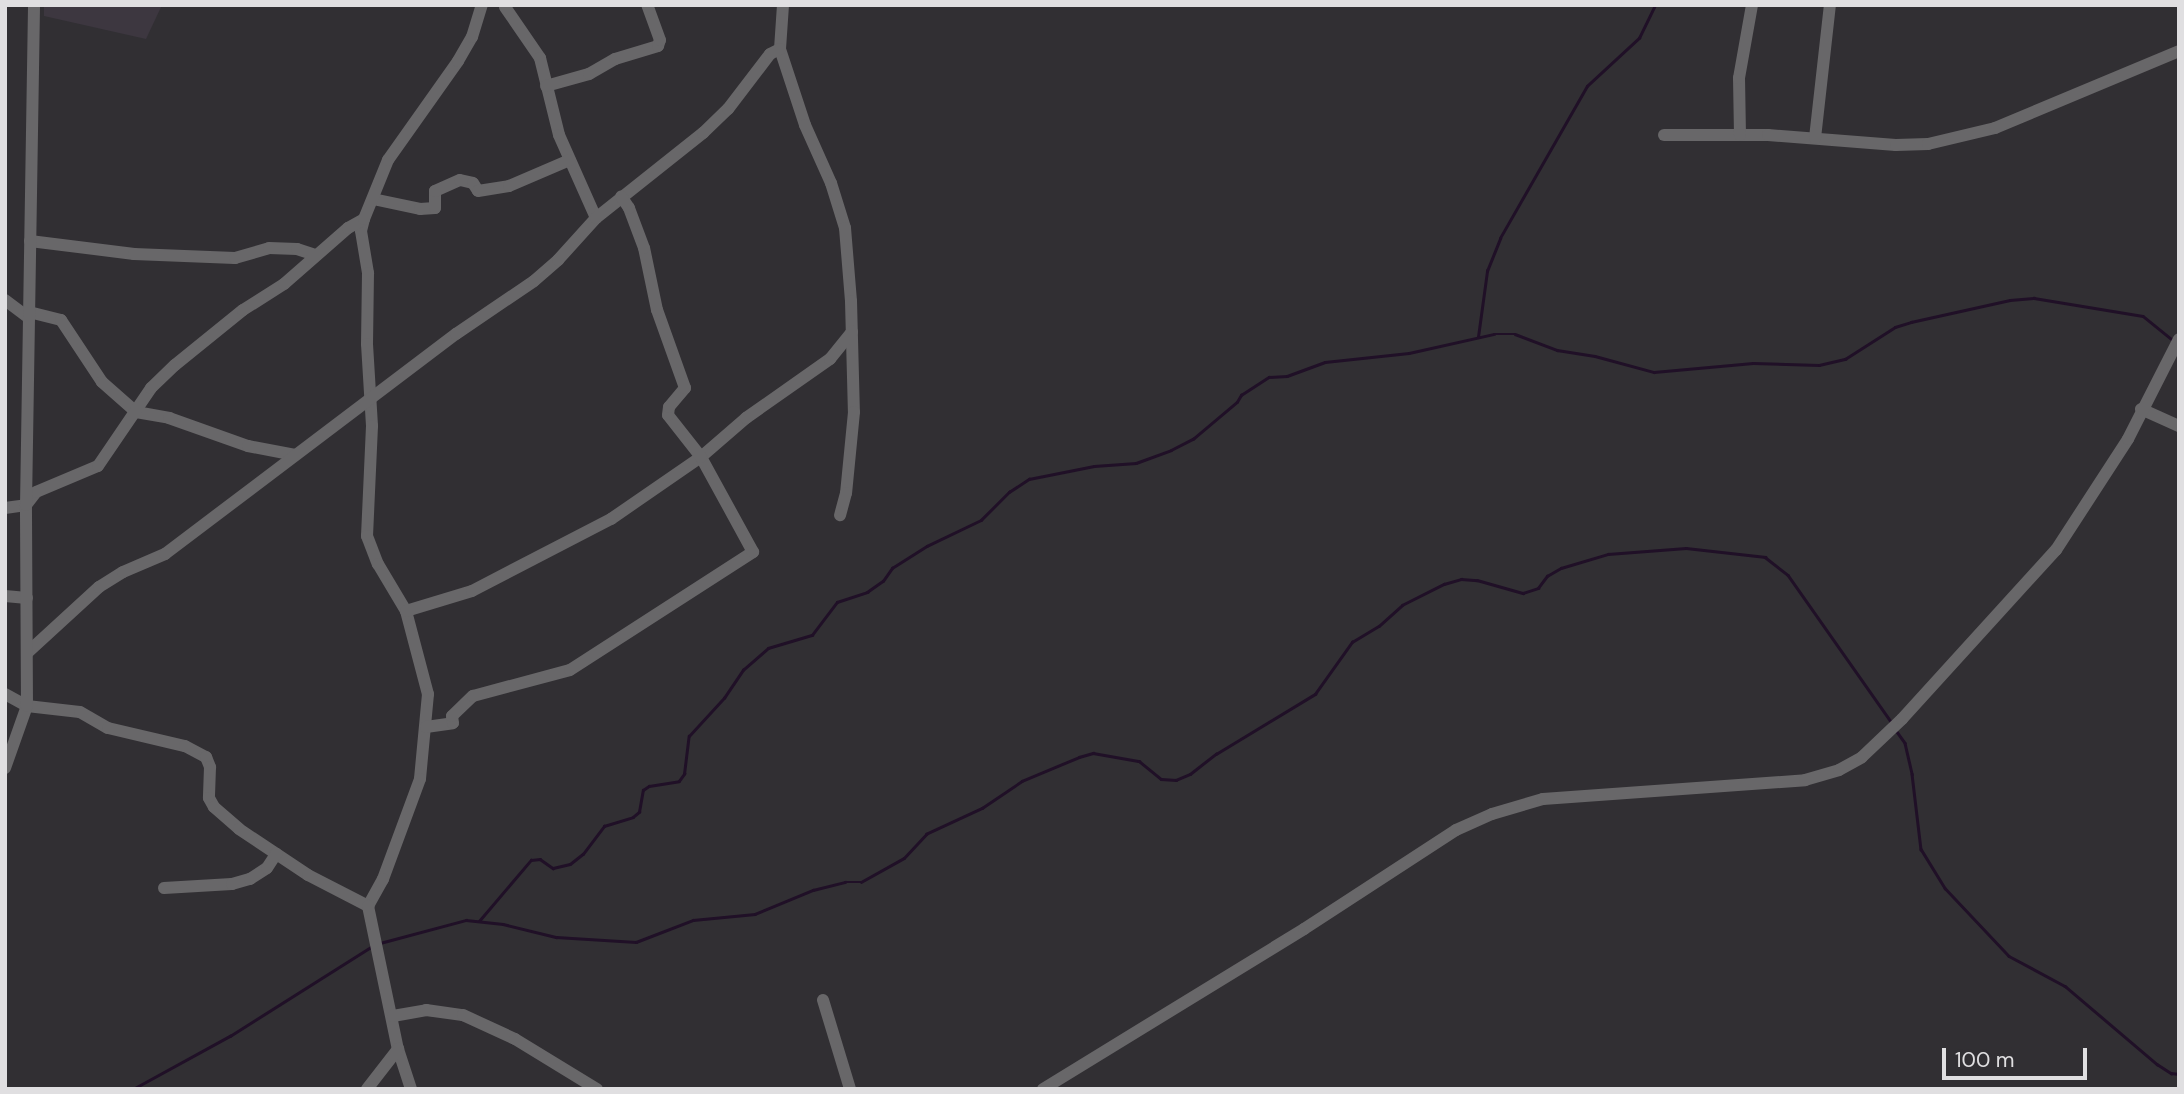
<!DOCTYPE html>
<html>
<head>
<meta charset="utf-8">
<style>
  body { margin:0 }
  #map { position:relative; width:2184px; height:1094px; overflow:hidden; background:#312f33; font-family:"DM Sans",sans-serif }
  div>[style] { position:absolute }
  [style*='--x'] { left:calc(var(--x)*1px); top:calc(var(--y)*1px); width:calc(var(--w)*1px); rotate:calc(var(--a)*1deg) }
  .built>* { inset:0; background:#3d3740 }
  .stream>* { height:2.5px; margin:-1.25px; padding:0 1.25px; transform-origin:1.25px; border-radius:1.25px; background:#201027 }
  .minor>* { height:12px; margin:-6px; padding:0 6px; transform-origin:6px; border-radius:6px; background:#686769 }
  span { translate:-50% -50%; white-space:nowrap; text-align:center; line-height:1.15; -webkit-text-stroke:5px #312f33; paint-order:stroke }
  .frame { position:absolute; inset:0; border:7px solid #e0dfe1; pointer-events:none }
  .scale { position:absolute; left:1942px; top:1048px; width:145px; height:32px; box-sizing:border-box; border:4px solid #e0dfe1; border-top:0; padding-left:9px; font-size:21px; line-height:24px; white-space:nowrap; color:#e0dfe1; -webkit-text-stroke:5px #312f33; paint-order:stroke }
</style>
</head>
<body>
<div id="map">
  <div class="built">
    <i style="clip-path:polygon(44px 5px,162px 5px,146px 39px,44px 16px)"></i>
  </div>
  <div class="stream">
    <i style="--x:1478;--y:337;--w:67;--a:-82.2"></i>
    <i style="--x:1487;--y:271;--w:35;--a:-68"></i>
    <i style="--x:1500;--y:238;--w:175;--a:-60.2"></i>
    <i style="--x:1587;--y:86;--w:71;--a:-42.7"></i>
    <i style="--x:1639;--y:38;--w:37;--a:-64"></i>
    <i style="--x:1895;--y:729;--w:17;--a:54"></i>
    <i style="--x:1905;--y:743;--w:32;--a:77"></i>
    <i style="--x:1912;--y:774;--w:76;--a:83.2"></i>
    <i style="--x:1921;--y:849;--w:46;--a:58.4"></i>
    <i style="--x:1945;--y:888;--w:93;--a:46.7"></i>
    <i style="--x:2009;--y:956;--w:64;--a:28.2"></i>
    <i style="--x:2065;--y:986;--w:121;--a:40.3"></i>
    <i style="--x:2157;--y:1064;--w:17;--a:33"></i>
    <i style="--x:2171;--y:1073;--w:8;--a:7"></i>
    <i style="--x:479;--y:921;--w:80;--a:-49.6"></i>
    <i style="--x:531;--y:860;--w:9;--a:-6"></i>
    <i style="--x:540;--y:859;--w:16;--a:35"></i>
    <i style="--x:553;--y:868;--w:17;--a:-13"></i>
    <i style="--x:570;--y:864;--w:16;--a:-38"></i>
    <i style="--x:583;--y:854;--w:35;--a:-53"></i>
    <i style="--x:604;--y:826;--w:30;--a:-17"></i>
    <i style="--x:633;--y:817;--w:8;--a:-40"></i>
    <i style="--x:639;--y:812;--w:22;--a:-80"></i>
    <i style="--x:643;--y:790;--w:7;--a:-34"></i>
    <i style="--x:649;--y:786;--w:30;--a:-9"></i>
    <i style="--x:679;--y:781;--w:9;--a:-54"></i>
    <i style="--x:684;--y:774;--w:38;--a:-83"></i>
    <i style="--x:689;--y:736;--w:52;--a:-47.4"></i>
    <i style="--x:724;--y:698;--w:34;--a:-56"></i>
    <i style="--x:743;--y:670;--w:33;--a:-41"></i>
    <i style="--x:768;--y:648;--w:46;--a:-16.5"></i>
    <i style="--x:812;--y:635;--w:41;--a:-52.9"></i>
    <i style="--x:837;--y:602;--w:32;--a:-18"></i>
    <i style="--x:867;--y:592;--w:19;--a:-35"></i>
    <i style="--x:883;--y:581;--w:16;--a:-55"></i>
    <i style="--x:892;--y:568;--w:41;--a:-32.2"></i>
    <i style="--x:927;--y:546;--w:60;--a:-25.7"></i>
    <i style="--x:981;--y:520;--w:40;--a:-45"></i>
    <i style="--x:1009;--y:492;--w:24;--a:-33"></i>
    <i style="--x:1029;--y:479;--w:66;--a:-11.3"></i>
    <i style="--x:1094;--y:466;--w:42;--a:-4.1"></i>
    <i style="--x:1136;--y:463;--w:37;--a:-20"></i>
    <i style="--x:1171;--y:450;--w:25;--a:-27"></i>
    <i style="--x:1193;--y:439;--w:57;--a:-40.1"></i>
    <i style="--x:1237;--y:402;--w:8;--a:-60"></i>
    <i style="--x:1241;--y:395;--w:33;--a:-33"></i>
    <i style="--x:1269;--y:377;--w:18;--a:-3"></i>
    <i style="--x:1287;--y:376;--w:40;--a:-20.2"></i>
    <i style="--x:1325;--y:362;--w:84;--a:-6.1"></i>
    <i style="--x:1409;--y:353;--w:87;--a:-12.6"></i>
    <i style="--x:1494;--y:334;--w:21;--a:0"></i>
    <i style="--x:1515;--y:334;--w:45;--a:20.9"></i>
    <i style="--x:1557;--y:350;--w:38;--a:9"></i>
    <i style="--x:1595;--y:356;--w:61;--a:15.2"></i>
    <i style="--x:1654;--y:372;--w:99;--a:-5.2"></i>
    <i style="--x:1753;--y:363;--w:66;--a:1.7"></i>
    <i style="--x:1819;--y:365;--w:27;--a:-13"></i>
    <i style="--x:1845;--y:359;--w:59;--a:-32.6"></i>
    <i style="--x:1895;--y:327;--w:17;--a:-17"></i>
    <i style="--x:1911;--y:322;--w:101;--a:-12.5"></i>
    <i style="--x:2010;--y:300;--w:24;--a:-5"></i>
    <i style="--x:2034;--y:298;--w:110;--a:9.4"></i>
    <i style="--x:2143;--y:316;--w:38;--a:39"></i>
    <i style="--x:380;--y:943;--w:89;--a:-15"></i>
    <i style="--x:466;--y:920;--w:37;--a:6"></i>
    <i style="--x:503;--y:924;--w:55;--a:13.8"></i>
    <i style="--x:556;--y:937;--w:80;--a:3.6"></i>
    <i style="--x:636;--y:942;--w:61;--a:-21.1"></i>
    <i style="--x:693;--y:920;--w:62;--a:-5.5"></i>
    <i style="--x:755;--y:914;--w:63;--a:-22.5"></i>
    <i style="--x:813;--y:890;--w:33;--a:-14"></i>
    <i style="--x:845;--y:882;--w:16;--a:0"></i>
    <i style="--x:861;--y:882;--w:49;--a:-29.2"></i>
    <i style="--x:904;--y:858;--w:33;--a:-47"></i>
    <i style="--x:926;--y:834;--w:62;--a:-24.9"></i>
    <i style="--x:982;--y:808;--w:48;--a:-34"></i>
    <i style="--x:1022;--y:781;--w:62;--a:-22.8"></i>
    <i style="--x:1079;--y:757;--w:15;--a:-16"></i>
    <i style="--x:1093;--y:753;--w:47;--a:9.9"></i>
    <i style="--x:1139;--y:761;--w:28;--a:39"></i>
    <i style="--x:1161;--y:779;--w:15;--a:4"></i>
    <i style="--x:1176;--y:780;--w:15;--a:-23"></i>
    <i style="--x:1190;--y:774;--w:33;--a:-38"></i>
    <i style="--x:1216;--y:754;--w:116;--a:-31.2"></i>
    <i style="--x:1315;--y:694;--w:64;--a:-54.6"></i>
    <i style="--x:1352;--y:642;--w:31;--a:-31"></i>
    <i style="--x:1379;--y:626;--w:31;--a:-42"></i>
    <i style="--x:1402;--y:605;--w:47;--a:-26.6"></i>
    <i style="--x:1444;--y:584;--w:18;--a:-16"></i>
    <i style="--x:1461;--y:579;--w:16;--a:4"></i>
    <i style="--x:1477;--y:580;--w:48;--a:15.8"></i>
    <i style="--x:1523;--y:593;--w:16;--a:-18"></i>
    <i style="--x:1538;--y:588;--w:15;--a:-53"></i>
    <i style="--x:1547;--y:576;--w:16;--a:-30"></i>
    <i style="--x:1561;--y:568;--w:49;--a:-16.6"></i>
    <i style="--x:1608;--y:554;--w:78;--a:-4.4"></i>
    <i style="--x:1686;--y:548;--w:80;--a:6.5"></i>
    <i style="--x:1765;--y:557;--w:29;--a:38"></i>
    <i style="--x:1788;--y:575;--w:181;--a:54.9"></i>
    <i style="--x:133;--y:1089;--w:111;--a:-28.7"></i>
    <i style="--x:230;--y:1036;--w:167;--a:-32.3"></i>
  </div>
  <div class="minor">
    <i style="--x:783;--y:5;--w:44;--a:93.9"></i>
    <i style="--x:780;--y:49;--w:80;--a:71.8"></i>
    <i style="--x:805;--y:125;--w:64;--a:65.9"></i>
    <i style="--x:831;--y:183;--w:47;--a:72.7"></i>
    <i style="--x:845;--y:228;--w:73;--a:85.3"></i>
    <i style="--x:851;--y:301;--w:111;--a:88.5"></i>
    <i style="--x:854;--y:412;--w:81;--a:95.6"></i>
    <i style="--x:846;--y:493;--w:23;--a:105"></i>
    <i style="--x:505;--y:7;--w:62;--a:55.5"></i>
    <i style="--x:540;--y:58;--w:79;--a:76.1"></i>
    <i style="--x:559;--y:135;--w:91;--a:66"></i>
    <i style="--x:546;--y:86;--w:45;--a:-15.6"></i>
    <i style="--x:589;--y:74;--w:30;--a:-30"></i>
    <i style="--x:615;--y:59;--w:45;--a:-16.8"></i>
    <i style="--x:658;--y:46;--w:6;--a:-72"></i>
    <i style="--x:660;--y:40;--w:37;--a:-110"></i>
    <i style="--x:1664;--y:135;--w:104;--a:0"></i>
    <i style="--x:1768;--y:135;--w:128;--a:4.5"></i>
    <i style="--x:1896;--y:145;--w:32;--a:-2"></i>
    <i style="--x:1928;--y:144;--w:69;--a:-13.4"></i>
    <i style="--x:1995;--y:128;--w:199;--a:-22.7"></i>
    <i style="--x:1740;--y:135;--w:57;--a:-91"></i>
    <i style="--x:1739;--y:78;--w:74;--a:-79.9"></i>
    <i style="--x:1815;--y:138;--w:134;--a:-83.6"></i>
    <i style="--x:373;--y:199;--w:48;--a:12"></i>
    <i style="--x:420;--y:209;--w:15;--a:-4"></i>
    <i style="--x:435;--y:208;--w:17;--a:-90"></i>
    <i style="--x:435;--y:191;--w:27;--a:-24"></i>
    <i style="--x:460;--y:180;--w:13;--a:13"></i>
    <i style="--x:473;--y:183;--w:9;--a:58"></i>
    <i style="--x:478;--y:191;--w:31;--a:-9"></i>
    <i style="--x:509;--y:186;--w:66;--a:-23.1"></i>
    <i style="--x:364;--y:219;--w:12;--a:104"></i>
    <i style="--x:361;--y:231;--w:43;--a:80.5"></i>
    <i style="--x:368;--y:273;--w:71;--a:90.8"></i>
    <i style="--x:367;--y:344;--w:82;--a:86.5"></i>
    <i style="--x:372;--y:426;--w:110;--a:92.6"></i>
    <i style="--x:367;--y:536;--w:30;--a:69"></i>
    <i style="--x:378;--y:564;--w:55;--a:59.2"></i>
    <i style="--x:406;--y:611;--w:86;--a:75.2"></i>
    <i style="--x:428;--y:694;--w:85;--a:95.4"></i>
    <i style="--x:420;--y:779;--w:107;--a:110.3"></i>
    <i style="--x:383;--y:879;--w:31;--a:119"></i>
    <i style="--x:30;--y:241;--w:105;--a:7.1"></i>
    <i style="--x:134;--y:254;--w:101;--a:2.3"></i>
    <i style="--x:235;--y:258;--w:35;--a:-16"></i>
    <i style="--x:269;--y:248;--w:28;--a:2"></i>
    <i style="--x:297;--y:249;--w:20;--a:18"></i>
    <i style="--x:5;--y:300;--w:30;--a:37"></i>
    <i style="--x:29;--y:312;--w:33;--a:14"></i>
    <i style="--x:61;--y:320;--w:74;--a:56.5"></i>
    <i style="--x:102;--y:382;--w:45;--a:41.4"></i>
    <i style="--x:136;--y:412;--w:34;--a:10"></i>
    <i style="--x:169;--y:418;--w:84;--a:19.5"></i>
    <i style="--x:248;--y:446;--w:48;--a:10.8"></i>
    <i style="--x:2141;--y:409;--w:42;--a:24.1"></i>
    <i style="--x:5;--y:508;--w:21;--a:-8"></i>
    <i style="--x:26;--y:505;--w:16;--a:-52"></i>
    <i style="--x:36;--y:492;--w:67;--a:-22.8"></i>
    <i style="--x:98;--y:466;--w:94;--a:-55.8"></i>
    <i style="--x:151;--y:388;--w:33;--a:-44"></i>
    <i style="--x:175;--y:365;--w:87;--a:-39"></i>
    <i style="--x:243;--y:310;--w:49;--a:-32.4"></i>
    <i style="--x:284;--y:284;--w:85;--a:-41.2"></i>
    <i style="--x:348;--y:228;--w:18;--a:-29"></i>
    <i style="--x:364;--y:219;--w:64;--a:-67.9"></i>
    <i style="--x:388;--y:160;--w:121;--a:-54.7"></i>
    <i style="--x:458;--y:61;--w:28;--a:-60"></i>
    <i style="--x:472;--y:37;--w:34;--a:-73"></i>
    <i style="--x:5;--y:596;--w:22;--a:5"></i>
    <i style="--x:406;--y:611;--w:69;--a:-16.9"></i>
    <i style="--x:472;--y:591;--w:157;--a:-27.4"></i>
    <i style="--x:611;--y:519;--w:109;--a:-34.6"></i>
    <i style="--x:701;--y:457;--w:60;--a:-40.9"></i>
    <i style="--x:746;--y:418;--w:103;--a:-35.1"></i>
    <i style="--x:830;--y:359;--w:35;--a:-51"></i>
    <i style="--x:27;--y:653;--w:98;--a:-42.5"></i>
    <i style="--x:99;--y:587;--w:28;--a:-32"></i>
    <i style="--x:123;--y:572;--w:46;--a:-23.2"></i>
    <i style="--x:165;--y:554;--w:365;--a:-37.1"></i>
    <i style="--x:456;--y:334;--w:94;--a:-34.2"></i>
    <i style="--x:534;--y:281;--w:32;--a:-41"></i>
    <i style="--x:558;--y:260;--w:57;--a:-47.9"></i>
    <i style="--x:596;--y:218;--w:137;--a:-38.5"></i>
    <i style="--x:703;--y:133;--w:35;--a:-44"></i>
    <i style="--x:728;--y:109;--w:69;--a:-52.6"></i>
    <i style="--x:770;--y:54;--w:11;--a:-27"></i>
    <i style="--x:5;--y:694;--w:25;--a:29"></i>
    <i style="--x:27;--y:706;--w:53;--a:6.5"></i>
    <i style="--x:80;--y:712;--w:32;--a:30"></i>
    <i style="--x:108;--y:728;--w:79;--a:13.2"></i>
    <i style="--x:185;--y:746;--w:24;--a:28"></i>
    <i style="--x:206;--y:757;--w:11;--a:68"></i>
    <i style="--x:210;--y:767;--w:31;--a:92"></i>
    <i style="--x:209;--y:798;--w:10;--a:61"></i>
    <i style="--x:214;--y:807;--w:33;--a:41"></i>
    <i style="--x:239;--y:829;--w:83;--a:33.7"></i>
    <i style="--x:308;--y:875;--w:68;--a:27.3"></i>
    <i style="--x:368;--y:906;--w:146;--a:78.2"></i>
    <i style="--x:398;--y:1049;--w:42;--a:72"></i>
    <i style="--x:426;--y:727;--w:27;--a:-8"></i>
    <i style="--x:453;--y:723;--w:7;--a:-98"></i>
    <i style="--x:452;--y:716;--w:29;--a:-44"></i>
    <i style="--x:473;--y:696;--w:100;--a:-15"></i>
    <i style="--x:570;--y:670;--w:218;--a:-32.8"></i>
    <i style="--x:753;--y:552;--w:108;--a:-118.7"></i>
    <i style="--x:701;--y:457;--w:53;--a:-128.2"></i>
    <i style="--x:668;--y:415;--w:8;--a:-83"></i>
    <i style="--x:669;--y:407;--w:25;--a:-50"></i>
    <i style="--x:685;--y:388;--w:83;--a:-109.7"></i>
    <i style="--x:657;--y:310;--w:63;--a:-101.8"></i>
    <i style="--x:644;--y:248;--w:43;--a:-110.6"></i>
    <i style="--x:629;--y:208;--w:14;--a:-124"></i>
    <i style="--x:5;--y:768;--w:66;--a:-70.5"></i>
    <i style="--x:27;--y:706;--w:201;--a:-90.3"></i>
    <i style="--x:26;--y:505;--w:500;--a:-89.08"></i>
    <i style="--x:164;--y:888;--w:68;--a:-3.4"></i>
    <i style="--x:232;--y:884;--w:19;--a:-16"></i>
    <i style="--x:250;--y:879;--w:20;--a:-33"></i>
    <i style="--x:267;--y:868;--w:17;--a:-57"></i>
    <i style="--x:823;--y:1000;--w:93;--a:73.1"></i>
    <i style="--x:393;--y:1016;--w:34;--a:-10"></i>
    <i style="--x:426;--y:1010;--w:37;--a:8"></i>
    <i style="--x:463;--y:1015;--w:57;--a:24.8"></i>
    <i style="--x:515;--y:1039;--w:96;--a:31.4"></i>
    <i style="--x:367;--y:1089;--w:51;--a:-52.2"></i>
    <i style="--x:1043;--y:1089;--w:306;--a:-31.5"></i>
    <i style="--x:1304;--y:929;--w:181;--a:-33.1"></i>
    <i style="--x:1456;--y:830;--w:39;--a:-24"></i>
    <i style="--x:1492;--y:814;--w:53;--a:-16.4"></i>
    <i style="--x:1543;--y:799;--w:263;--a:-4.1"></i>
    <i style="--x:1805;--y:780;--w:35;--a:-16"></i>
    <i style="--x:1839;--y:770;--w:26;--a:-29"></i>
    <i style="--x:1862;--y:757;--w:55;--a:-43.5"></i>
    <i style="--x:1902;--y:719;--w:229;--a:-47.7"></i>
    <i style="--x:2056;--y:550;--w:132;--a:-57"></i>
    <i style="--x:2128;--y:439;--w:112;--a:-63"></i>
  </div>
  <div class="frame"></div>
  <div class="scale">100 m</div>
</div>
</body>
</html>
